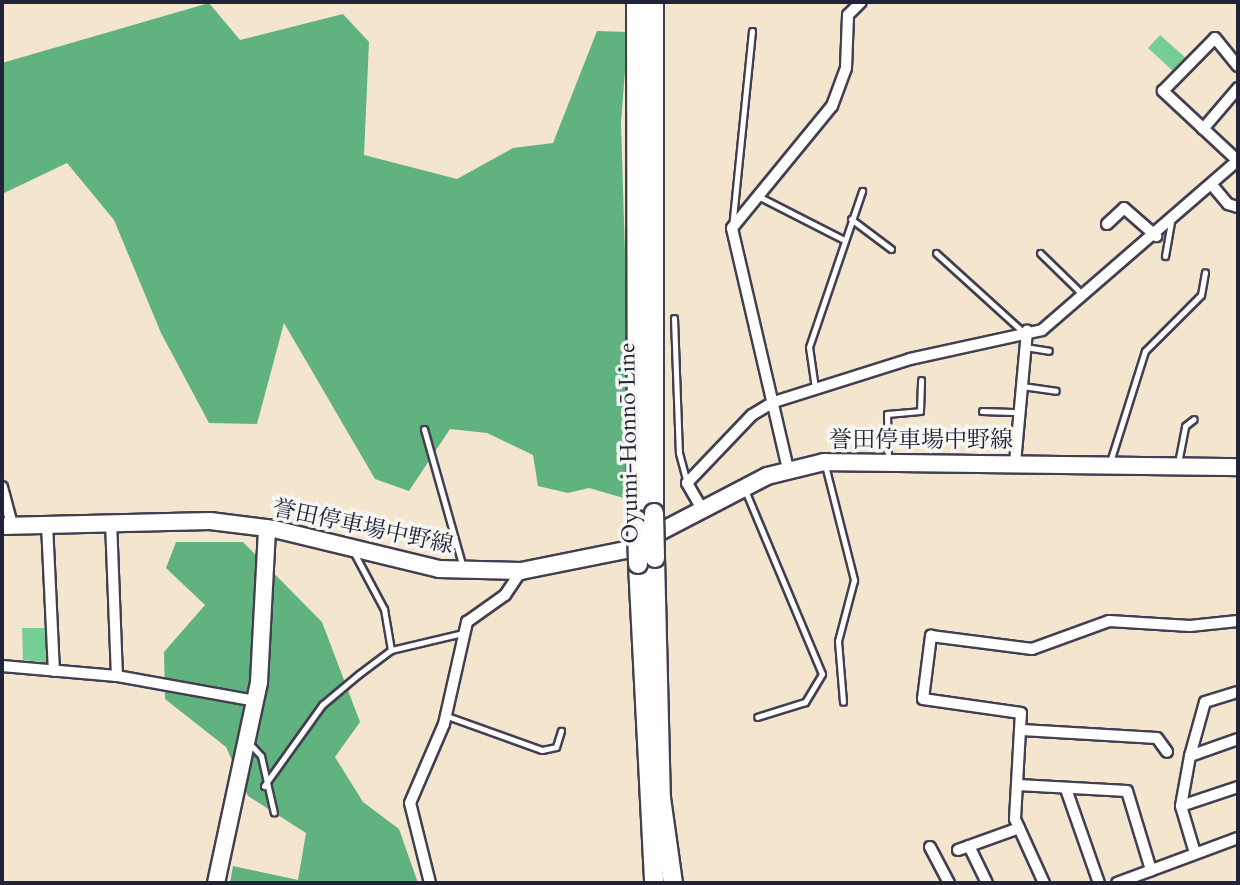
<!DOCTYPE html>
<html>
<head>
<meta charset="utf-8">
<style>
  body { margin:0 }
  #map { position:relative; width:1240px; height:885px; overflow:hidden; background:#f4e5cf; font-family:Cardo,"Noto Serif JP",serif }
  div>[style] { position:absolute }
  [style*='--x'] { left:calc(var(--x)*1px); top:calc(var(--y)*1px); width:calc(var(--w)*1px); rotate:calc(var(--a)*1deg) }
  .green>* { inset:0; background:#75cf95 }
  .forest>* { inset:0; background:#60b27e }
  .roads { filter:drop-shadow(2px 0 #423f51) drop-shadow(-2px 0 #423f51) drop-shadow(0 2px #423f51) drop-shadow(0 -2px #423f51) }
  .lane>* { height:5px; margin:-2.5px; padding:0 2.5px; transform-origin:2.5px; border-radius:2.5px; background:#fff }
  .street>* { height:10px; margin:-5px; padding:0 5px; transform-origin:5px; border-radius:5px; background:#fff }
  .secondary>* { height:16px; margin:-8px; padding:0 8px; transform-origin:8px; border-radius:8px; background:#fff }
  .primary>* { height:18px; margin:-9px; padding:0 9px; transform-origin:9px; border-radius:9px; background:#fff }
  .bridges { filter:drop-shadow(2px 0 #423f51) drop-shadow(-2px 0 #423f51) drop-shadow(0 2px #423f51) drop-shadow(0 -2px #423f51) }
  .primary-bridge>* { height:18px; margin:-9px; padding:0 9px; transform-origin:9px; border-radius:9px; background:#fff }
  span { translate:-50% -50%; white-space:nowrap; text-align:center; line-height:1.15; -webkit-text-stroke:7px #f6f6f2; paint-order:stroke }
  .street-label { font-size:23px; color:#22223b }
  .frame { position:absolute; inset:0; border:4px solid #22223b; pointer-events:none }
</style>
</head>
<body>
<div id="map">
  <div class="green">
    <i style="clip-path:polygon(1160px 35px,1187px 59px,1175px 73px,1148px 48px)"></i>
    <i style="clip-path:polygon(22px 628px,50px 628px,51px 663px,23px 660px)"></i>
  </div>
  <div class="forest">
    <i style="clip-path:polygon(209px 3px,240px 40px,343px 14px,369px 42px,364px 155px,457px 179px,513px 148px,553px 143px,597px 31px,628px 32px,621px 123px,629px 384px,641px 503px,589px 488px,568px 493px,538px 486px,533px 455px,487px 433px,450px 429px,409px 491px,375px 479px,284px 323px,257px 424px,209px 423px,161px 333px,114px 220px,67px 163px,2px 194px,2px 63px)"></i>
    <i style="clip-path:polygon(176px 542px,243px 542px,322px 622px,360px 722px,335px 757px,363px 802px,399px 829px,418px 883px,230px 883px,233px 866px,298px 880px,306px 833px,248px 796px,226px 747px,165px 699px,164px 652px,205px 605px,166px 568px)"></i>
  </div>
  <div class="roads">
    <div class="lane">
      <i style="--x:758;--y:196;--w:94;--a:27.1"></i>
      <i style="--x:851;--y:219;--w:50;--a:36.9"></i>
      <i style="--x:732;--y:228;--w:198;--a:-84.2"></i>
      <i style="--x:936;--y:253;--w:115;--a:42.2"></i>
      <i style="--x:1040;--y:253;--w:60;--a:44.3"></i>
      <i style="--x:1165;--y:256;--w:34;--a:-80"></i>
      <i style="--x:674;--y:318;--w:135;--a:87.9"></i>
      <i style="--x:679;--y:453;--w:31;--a:75"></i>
      <i style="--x:1025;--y:347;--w:24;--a:9"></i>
      <i style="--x:1022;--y:386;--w:34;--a:8"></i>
      <i style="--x:815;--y:388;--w:41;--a:-98.3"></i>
      <i style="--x:809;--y:347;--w:165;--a:-71.2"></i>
      <i style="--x:982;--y:411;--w:38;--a:2"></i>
      <i style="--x:424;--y:429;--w:144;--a:74.3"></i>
      <i style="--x:888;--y:461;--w:47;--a:-91.2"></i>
      <i style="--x:887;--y:414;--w:33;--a:-5"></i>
      <i style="--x:920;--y:411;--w:31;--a:-88"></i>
      <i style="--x:1110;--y:462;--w:116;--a:-72.5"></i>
      <i style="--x:1145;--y:351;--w:79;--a:-45"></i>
      <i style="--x:1201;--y:295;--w:23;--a:-80"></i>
      <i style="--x:1178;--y:463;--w:38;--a:-79"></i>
      <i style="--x:1185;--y:426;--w:11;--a:-38"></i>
      <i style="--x:825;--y:465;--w:119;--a:75.8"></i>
      <i style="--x:854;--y:580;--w:63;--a:104.7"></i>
      <i style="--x:838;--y:641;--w:61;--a:85.3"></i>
      <i style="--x:745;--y:490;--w:199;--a:67.3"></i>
      <i style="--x:822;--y:674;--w:33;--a:121"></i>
      <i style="--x:805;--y:702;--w:50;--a:162.6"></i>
      <i style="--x:353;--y:551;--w:66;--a:61.9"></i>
      <i style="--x:384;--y:609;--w:42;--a:80.3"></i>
      <i style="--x:447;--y:716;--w:101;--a:19.7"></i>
      <i style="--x:542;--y:750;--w:14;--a:-12"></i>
      <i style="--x:556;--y:747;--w:17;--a:-73"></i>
      <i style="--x:249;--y:743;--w:18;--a:47"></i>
      <i style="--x:261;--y:756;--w:58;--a:77.2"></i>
      <i style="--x:264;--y:786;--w:100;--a:-54.4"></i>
      <i style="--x:322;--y:705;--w:48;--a:-40"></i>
      <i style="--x:359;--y:674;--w:40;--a:-37"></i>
      <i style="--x:391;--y:650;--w:74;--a:-13.3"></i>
    </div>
    <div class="street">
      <i style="--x:1203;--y:129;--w:54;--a:-49.5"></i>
      <i style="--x:1238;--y:161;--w:103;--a:-137"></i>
      <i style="--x:1163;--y:91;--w:74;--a:-45.5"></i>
      <i style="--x:1215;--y:38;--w:36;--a:51"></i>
      <i style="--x:1212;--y:185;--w:25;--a:50"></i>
      <i style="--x:1228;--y:204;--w:10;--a:17"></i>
      <i style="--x:1107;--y:224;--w:23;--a:-43"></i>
      <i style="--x:1124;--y:208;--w:43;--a:41.2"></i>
      <i style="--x:1015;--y:463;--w:133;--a:-84.8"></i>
      <i style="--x:788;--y:469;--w:247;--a:-103.1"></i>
      <i style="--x:732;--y:228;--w:158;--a:-50.7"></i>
      <i style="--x:832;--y:106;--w:40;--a:-69.8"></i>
      <i style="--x:846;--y:68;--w:53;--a:-87.8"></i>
      <i style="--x:848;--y:15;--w:18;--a:-45"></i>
      <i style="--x:2;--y:487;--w:39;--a:75"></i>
      <i style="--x:702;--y:509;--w:30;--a:-120"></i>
      <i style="--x:687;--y:483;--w:94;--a:-46.3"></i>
      <i style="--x:752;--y:415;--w:26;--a:-31"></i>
      <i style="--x:774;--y:402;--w:143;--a:-17.5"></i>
      <i style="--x:910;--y:359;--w:135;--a:-12.4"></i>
      <i style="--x:1042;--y:330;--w:259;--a:-40.9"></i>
      <i style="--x:111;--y:521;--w:155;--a:87.8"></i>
      <i style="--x:47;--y:524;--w:147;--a:87.3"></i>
      <i style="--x:2;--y:666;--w:115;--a:5"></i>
      <i style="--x:117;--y:676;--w:141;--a:10.2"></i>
      <i style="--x:1022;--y:730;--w:135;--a:3.4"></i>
      <i style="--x:1157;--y:738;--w:17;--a:54"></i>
      <i style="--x:1190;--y:756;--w:51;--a:-19.5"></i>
      <i style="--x:1018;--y:785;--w:109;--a:3.2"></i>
      <i style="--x:1127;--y:791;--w:83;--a:73.1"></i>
      <i style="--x:1066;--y:789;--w:100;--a:70.7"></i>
      <i style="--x:1181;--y:806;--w:60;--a:-18.4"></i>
      <i style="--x:969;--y:846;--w:41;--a:64.1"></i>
      <i style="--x:930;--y:847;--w:41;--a:62.2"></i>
      <i style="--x:958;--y:850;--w:65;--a:-19.8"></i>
      <i style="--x:1195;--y:853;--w:49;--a:-106.6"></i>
      <i style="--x:1181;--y:806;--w:51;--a:-79.8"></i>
      <i style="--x:1190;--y:756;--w:56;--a:-74.5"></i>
      <i style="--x:1205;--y:702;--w:34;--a:-17"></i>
      <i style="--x:430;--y:883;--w:82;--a:-104"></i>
      <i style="--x:410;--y:803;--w:86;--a:-66.7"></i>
      <i style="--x:444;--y:724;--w:105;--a:-77.3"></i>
      <i style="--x:467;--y:622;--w:47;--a:-35.4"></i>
      <i style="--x:505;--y:595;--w:29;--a:-56"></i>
      <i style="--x:1044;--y:883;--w:70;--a:-114.4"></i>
      <i style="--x:1015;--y:819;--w:106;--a:-86.8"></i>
      <i style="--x:1021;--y:713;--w:99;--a:-171.9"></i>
      <i style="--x:923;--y:699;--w:64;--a:-82.8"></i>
      <i style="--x:931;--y:636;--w:102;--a:7.3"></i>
      <i style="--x:1032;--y:649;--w:82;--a:-20"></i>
      <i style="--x:1109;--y:621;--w:81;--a:3.5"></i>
      <i style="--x:1190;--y:626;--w:48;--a:-5.9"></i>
      <i style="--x:1117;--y:883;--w:129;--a:-20.4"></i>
    </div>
    <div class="secondary">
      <i style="--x:2;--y:526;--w:208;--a:-1.4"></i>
      <i style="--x:210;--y:521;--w:64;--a:7.1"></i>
      <i style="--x:274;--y:529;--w:170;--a:13.6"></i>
      <i style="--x:439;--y:569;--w:82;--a:1.4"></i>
      <i style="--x:521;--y:571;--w:106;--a:-11.4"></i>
      <i style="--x:625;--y:550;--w:160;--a:-27.5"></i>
      <i style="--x:767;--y:476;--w:59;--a:-13.8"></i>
      <i style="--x:824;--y:462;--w:414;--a:0.7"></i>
      <i style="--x:216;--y:883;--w:206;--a:-77.9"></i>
      <i style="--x:259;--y:682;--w:154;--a:-87"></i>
    </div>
    <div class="primary">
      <i style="--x:636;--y:2;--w:518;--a:89.89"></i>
      <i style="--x:654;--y:513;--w:511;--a:-90"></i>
      <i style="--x:655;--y:558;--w:240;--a:88.6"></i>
      <i style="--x:661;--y:798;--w:86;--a:82"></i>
      <i style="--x:638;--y:564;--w:319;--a:87.1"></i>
    </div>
  </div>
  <div class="bridges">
    <div class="primary-bridge">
      <i style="--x:654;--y:513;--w:45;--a:88.7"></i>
      <i style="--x:637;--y:520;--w:44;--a:88.7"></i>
    </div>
  </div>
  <div class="street-label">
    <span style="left:921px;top:440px">誉田停車場中野線</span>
    <span style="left:629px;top:443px;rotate:-91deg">Oyumi-Honnō Line</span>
    <span style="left:363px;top:527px;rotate:12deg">誉田停車場中野線</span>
  </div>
  <div class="frame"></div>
</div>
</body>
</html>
